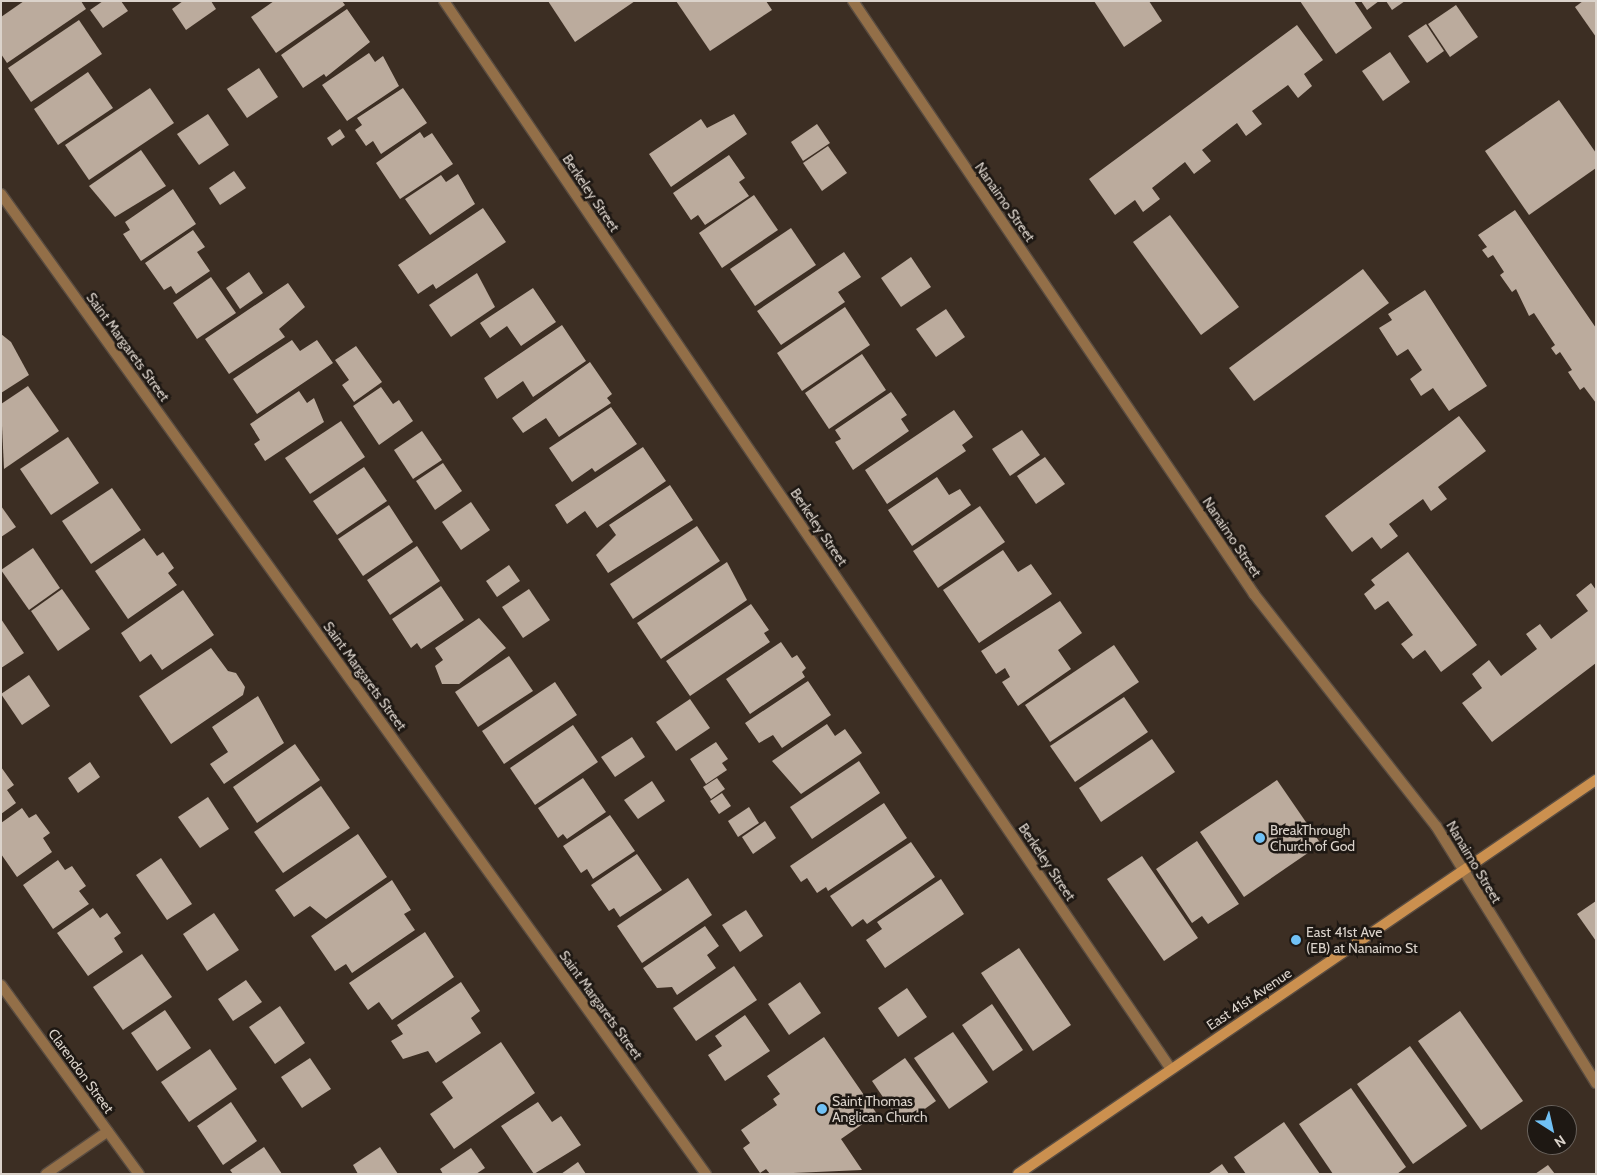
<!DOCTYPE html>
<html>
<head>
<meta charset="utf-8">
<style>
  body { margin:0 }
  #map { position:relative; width:1597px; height:1175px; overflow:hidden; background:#3c2e23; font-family:Cabin,sans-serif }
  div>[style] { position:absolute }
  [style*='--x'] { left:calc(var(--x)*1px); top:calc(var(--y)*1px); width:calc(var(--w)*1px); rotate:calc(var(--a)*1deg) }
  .building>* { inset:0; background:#bbab9d }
  .roads { filter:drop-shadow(1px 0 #594c41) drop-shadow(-1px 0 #594c41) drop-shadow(0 1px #594c41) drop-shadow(0 -1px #594c41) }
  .minor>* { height:10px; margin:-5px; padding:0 5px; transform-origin:5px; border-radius:5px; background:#936f48 }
  .tertiary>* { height:10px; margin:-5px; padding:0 5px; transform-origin:5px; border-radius:5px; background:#936f48 }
  .secondary>* { height:10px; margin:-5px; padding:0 5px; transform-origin:5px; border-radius:5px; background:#cb904f }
  .dots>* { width:14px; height:14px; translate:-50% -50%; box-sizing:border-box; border:2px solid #1e1813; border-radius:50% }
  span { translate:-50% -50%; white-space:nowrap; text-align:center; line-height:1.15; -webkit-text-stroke:5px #1e1813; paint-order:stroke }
  .street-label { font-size:14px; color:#dbd3cb }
  .poi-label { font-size:14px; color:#dbd3cb }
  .left { translate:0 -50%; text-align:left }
  .frame { position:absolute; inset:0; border:2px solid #dbd3cb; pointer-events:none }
  .north { position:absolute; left:1527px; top:1105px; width:50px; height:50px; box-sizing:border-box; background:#1e1813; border:1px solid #6a635d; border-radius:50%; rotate:145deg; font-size:14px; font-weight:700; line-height:20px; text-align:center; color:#dbd3cb }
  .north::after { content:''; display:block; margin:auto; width:18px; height:22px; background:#71c1f5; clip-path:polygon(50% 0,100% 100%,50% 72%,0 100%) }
</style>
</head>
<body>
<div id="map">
  <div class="building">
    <i style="clip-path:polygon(24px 1px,81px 1px,86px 9px,7px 63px,1px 54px,1px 17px)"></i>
    <i style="clip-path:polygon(103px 1px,121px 1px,128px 11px,103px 28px,90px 10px)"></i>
    <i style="clip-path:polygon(183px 1px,211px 1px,216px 9px,186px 30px,172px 9px)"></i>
    <i style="clip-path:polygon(274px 1px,342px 1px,345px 5px,276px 53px,251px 17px)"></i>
    <i style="clip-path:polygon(548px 1px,635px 1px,575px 42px)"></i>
    <i style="clip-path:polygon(676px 1px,766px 1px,772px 10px,710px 51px)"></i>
    <i style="clip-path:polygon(1094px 1px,1149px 1px,1162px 21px,1124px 47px)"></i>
    <i style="clip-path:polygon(1300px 1px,1354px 1px,1372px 28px,1336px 54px)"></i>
    <i style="clip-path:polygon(1361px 1px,1379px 1px,1367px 10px)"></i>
    <i style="clip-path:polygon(1386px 1px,1405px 1px,1392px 10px)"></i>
    <i style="clip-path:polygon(1583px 1px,1596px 1px,1596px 37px,1575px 7px)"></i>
    <i style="clip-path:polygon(1456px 5px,1478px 37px,1450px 57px,1428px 24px)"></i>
    <i style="clip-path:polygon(347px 9px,370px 42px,326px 77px,324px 74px,303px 88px,281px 55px)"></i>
    <i style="clip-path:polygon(79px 20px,102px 54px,31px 102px,8px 68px)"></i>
    <i style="clip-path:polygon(1426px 24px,1444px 51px,1427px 63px,1408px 36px)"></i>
    <i style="clip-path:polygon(1297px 25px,1323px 60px,1304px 74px,1312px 86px,1298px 98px,1288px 85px,1252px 111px,1262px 124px,1246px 136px,1237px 123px,1202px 150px,1211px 161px,1194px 174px,1185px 162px,1152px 188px,1160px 199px,1143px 212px,1135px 200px,1115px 215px,1089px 179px)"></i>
    <i style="clip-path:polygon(1390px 52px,1410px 82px,1383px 101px,1362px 71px)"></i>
    <i style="clip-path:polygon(369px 53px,375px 62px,383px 56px,399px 86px,347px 121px,322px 85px)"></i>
    <i style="clip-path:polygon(259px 68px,278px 97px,247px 118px,227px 89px)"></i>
    <i style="clip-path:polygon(88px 72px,113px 108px,58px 145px,34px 109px)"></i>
    <i style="clip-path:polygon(150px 88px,174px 123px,89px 180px,65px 145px)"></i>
    <i style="clip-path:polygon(403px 88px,427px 123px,381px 154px,373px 141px,366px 146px,355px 130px,362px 125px,357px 118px)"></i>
    <i style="clip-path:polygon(1559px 100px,1596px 153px,1596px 168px,1529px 215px,1485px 151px)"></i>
    <i style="clip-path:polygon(208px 114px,229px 145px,199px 165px,177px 134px)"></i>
    <i style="clip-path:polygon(734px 114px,747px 134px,671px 187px,649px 154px,701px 119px,707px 128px)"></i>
    <i style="clip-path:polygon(817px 124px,830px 143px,803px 161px,791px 142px)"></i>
    <i style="clip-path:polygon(340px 129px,345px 137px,332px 146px,327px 138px)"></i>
    <i style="clip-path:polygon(420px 132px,424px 138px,432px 133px,453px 164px,400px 199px,376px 163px)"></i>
    <i style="clip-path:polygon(828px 146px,847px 173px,822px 191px,803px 163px)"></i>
    <i style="clip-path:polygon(141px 150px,166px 186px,115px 217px,89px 186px)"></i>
    <i style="clip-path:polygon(729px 155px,745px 178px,739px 182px,749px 196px,705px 225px,698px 215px,691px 220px,673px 193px)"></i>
    <i style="clip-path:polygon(234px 171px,246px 188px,220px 205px,209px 188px)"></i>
    <i style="clip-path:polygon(458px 174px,475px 204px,430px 235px,405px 199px,441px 175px,446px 182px)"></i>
    <i style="clip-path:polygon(173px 189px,196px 224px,141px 261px,123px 234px,130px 230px,125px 222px)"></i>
    <i style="clip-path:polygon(754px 195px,778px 230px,722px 268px,699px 233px)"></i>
    <i style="clip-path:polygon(483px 208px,506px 242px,436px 289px,433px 284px,418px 294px,398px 265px)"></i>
    <i style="clip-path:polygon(1515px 210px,1596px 328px,1596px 403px,1584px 387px,1580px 390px,1568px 372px,1572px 370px,1560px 352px,1556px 355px,1551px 348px,1555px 345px,1534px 313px,1529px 316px,1516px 289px,1512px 292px,1500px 275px,1504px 272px,1493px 255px,1488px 258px,1482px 250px,1487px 247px,1478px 235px)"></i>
    <i style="clip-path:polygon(1170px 215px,1239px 307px,1201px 335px,1133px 242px)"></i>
    <i style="clip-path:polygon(791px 228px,816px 265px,755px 306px,730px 269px)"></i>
    <i style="clip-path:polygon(193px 230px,205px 247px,197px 252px,210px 271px,176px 294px,171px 286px,164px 290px,145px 263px)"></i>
    <i style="clip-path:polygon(844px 252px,861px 277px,838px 292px,845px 302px,781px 345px,757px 311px)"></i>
    <i style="clip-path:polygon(911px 257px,931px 287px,901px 307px,881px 278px)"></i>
    <i style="clip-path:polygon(1363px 269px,1389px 303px,1254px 401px,1229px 368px)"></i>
    <i style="clip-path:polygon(249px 272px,263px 293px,240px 309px,226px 288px)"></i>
    <i style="clip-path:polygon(477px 273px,495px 307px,451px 337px,429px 305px)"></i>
    <i style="clip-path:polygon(211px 277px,236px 313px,197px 339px,173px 303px)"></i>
    <i style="clip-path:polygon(288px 283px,305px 307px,279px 329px,285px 337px,229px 374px,205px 339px)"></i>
    <i style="clip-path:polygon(533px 288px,556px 322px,521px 346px,507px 326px,490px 338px,480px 323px)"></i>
    <i style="clip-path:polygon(1425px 290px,1487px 386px,1449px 411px,1433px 388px,1421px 396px,1410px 379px,1422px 370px,1408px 349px,1397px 356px,1379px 328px,1392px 320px,1388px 314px)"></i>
    <i style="clip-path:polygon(845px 307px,870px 345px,802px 391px,777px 353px)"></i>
    <i style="clip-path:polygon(946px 309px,965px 337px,936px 357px,916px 329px)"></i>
    <i style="clip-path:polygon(562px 325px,586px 361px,533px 397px,523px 381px,497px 399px,484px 378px)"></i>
    <i style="clip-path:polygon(1px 334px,11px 342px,29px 375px,1px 393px)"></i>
    <i style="clip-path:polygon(292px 340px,300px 351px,317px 340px,333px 363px,257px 414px,233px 379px)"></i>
    <i style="clip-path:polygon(356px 346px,382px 382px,354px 402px,342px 385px,349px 380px,335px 360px)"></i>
    <i style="clip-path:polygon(862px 354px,886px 390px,829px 429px,805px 393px)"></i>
    <i style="clip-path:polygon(590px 362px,612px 394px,607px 398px,611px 403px,559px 437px,546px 418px,523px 433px,512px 418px)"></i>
    <i style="clip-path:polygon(28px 386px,59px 431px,4px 469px,1px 404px)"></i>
    <i style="clip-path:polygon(381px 387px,393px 404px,399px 400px,413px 421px,379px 445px,353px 406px)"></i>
    <i style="clip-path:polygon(299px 391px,307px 403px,314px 398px,324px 422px,265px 461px,254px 444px,260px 440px,250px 424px)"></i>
    <i style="clip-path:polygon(891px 392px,907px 415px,901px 419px,909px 431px,853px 470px,835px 442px,841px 439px,835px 430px)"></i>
    <i style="clip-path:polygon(611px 407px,637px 444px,595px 472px,592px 468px,572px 482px,549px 448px)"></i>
    <i style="clip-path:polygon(954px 410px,973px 437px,962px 445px,966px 451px,887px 504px,865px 470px)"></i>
    <i style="clip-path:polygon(1459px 416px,1486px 451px,1438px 487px,1447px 499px,1431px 511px,1423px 499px,1389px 524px,1398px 536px,1381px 549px,1372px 537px,1352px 552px,1325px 516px)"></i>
    <i style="clip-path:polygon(341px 421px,365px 457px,310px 494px,285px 458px)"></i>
    <i style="clip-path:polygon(1022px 430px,1040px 455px,1010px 476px,992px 449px)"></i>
    <i style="clip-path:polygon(422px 431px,442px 460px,413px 479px,394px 450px)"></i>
    <i style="clip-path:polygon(68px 437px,99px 483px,51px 515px,20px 469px)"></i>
    <i style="clip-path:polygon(643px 447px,666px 481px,597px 528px,585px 511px,567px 524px,555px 505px)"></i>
    <i style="clip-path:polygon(1045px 457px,1065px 484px,1036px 504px,1017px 476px)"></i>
    <i style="clip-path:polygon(443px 463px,462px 491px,435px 510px,416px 481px)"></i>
    <i style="clip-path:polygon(364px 467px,387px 501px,337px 535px,313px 501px)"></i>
    <i style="clip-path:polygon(937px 477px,949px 495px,960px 489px,971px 505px,912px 546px,888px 510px)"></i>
    <i style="clip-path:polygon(670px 485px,693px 520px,608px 573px,596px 555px,616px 535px,609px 525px)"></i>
    <i style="clip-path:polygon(112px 488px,141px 530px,91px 564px,62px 521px)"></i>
    <i style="clip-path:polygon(471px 502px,490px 530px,461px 550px,442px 522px)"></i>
    <i style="clip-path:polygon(389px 505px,413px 542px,363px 576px,338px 539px)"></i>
    <i style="clip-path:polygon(1px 506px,16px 527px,1px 537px)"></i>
    <i style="clip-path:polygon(980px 506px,1005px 542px,938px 588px,913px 551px)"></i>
    <i style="clip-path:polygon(697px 526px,720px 561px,633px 619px,610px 584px)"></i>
    <i style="clip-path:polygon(144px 538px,157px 556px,163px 552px,174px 568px,168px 573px,177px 585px,128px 619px,95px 571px)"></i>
    <i style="clip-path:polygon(417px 546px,440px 581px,390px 615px,367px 580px)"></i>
    <i style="clip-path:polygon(33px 548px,60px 588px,29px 610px,1px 570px)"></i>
    <i style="clip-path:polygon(1003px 550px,1018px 572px,1031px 564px,1052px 594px,979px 643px,943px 590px)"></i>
    <i style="clip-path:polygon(1408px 552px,1477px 645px,1441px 672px,1425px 650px,1413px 659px,1401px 644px,1413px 635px,1388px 601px,1375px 610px,1364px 594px,1375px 585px,1371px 580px)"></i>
    <i style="clip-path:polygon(727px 562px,747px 600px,661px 659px,637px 623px)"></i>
    <i style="clip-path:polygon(509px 565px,520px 581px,497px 597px,486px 581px)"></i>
    <i style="clip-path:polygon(1591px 583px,1596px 590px,1596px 663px,1492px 742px,1462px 703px,1482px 688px,1472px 674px,1489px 660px,1501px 676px,1537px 649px,1526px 634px,1540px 624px,1551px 639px,1588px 611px,1576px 595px)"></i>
    <i style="clip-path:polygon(441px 586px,464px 620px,421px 649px,417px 643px,411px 648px,392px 619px)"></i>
    <i style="clip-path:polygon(62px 589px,90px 629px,58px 651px,31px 611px)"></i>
    <i style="clip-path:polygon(529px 589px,550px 620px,523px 638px,502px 607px)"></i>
    <i style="clip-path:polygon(183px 590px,214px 635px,162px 670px,151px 654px,140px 662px,121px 633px)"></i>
    <i style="clip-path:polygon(1060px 601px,1082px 633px,1058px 650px,1071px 669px,1018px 706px,1002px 682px,1010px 677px,1005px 668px,996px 674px,981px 651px)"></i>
    <i style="clip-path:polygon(751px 604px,769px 630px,764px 633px,770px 642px,690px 696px,666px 661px)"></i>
    <i style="clip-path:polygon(479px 618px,506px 648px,459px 684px,442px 684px,435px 666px,443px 660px,435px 648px)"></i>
    <i style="clip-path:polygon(1px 619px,24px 653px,1px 668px)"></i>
    <i style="clip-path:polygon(781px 642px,792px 658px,797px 655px,806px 668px,802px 672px,805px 677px,750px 714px,726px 679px)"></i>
    <i style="clip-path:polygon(1114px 645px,1139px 682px,1050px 742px,1025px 705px)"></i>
    <i style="clip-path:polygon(211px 648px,228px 671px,236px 673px,245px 687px,243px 695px,171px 744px,139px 696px)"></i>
    <i style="clip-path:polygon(509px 656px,533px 691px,478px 727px,455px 692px)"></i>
    <i style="clip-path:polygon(29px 675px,50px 706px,22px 725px,1px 694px)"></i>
    <i style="clip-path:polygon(808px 681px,831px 715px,782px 748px,773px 735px,759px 743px,745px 723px)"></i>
    <i style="clip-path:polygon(555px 682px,577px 715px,504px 764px,482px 731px)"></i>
    <i style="clip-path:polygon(258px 696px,284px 743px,224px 784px,210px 764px,228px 752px,212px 727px)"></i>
    <i style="clip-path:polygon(1124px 697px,1148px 732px,1075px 782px,1050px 746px)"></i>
    <i style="clip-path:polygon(690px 699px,710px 728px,676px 751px,656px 722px)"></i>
    <i style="clip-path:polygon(827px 724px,835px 736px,845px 729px,862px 753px,801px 794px,772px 761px)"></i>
    <i style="clip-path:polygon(573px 725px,598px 762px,535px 805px,510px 768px)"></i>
    <i style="clip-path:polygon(632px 737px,645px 757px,615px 777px,601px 757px)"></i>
    <i style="clip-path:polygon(1152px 739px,1175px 772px,1101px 822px,1079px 788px)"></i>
    <i style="clip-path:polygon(716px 742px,728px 759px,722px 763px,727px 770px,706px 784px,690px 759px)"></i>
    <i style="clip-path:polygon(295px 744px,320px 780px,257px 823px,233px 787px)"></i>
    <i style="clip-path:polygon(859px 761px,880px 793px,812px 839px,790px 807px)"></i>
    <i style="clip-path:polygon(90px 762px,100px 777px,78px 793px,68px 778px)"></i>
    <i style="clip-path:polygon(1px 767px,14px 785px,7px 790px,16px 803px,1px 814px)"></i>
    <i style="clip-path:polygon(583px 778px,606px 812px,567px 839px,563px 834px,558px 838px,538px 808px)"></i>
    <i style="clip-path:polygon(717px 778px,725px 789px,711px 799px,703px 787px)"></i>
    <i style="clip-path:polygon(1277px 780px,1321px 844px,1244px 897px,1200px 832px)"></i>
    <i style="clip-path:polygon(652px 781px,665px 801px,638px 819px,624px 800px)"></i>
    <i style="clip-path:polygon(321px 786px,350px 828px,283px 873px,254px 832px)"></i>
    <i style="clip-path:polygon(722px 793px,731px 806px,719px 814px,710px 801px)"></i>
    <i style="clip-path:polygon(208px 797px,229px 829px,200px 848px,178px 817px)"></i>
    <i style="clip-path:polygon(884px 803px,907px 838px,828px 891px,826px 887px,817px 893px,807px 878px,801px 882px,790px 866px)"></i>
    <i style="clip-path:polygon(749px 807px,759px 823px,738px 837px,728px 821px)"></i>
    <i style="clip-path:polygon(22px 808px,29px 818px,36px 814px,50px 833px,43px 838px,52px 852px,17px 877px,1px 854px,1px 823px)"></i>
    <i style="clip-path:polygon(610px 815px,635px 851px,593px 879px,587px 869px,581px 873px,563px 846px)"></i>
    <i style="clip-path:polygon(765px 821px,776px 838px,753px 854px,742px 837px)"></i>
    <i style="clip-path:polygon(358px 834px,387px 877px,326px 919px,310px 906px,294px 917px,275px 890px)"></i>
    <i style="clip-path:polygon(1197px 841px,1239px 904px,1208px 924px,1202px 916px,1192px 923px,1156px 869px)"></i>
    <i style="clip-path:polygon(911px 842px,935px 877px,867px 924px,863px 919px,852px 927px,830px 896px)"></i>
    <i style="clip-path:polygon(637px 854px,662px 890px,620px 917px,614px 908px,609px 911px,591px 885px)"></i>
    <i style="clip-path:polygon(1142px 856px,1198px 938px,1164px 961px,1107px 879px)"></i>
    <i style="clip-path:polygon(161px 858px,192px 904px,167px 920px,136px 875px)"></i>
    <i style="clip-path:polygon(58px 860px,65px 870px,72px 866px,86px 886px,79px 891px,89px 904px,53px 929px,23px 885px)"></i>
    <i style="clip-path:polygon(688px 878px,712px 915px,642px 963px,617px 926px)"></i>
    <i style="clip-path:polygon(941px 879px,964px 914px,885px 968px,866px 940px,882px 929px,877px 922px)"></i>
    <i style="clip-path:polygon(392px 880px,411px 910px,404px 914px,415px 930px,352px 973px,346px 964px,335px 971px,311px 936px)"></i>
    <i style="clip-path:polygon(1596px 901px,1596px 941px,1577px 914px)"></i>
    <i style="clip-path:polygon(93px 908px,100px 918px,107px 913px,121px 933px,114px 938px,123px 952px,88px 976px,57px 933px)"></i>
    <i style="clip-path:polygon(746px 910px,763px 936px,740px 952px,722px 925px)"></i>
    <i style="clip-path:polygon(214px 913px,239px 950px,207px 971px,183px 934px)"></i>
    <i style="clip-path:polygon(705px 926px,719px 946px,707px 955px,716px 968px,677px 995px,672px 987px,657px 988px,643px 968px)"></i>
    <i style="clip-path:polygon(425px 932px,454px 977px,392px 1020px,379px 1002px,368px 1010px,349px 983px)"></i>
    <i style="clip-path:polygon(1019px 948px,1071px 1025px,1033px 1051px,981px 973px)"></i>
    <i style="clip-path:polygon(142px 954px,172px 997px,123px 1030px,93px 987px)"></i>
    <i style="clip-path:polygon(734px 966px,757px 1000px,696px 1041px,673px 1008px)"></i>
    <i style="clip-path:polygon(246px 980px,262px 1002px,233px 1021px,218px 999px)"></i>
    <i style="clip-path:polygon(461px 982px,480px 1011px,471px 1018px,481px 1033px,436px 1063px,428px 1051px,403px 1059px,391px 1041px,403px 1034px,397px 1025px)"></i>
    <i style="clip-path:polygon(800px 982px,821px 1013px,789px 1035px,768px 1004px)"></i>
    <i style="clip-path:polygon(907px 988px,927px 1017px,898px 1037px,878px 1008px)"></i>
    <i style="clip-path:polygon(992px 1004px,1023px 1050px,993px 1071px,962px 1025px)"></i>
    <i style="clip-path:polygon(280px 1006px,305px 1043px,275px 1064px,249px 1027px)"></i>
    <i style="clip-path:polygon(165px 1010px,191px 1048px,157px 1071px,131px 1033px)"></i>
    <i style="clip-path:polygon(1460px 1011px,1523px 1101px,1481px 1130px,1418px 1041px)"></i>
    <i style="clip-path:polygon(745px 1015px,770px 1051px,725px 1081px,708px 1055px,722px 1046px,715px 1036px)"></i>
    <i style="clip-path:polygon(953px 1032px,988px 1082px,949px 1109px,914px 1058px)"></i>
    <i style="clip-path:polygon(824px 1037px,877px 1114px,841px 1139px,862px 1170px,770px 1174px,766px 1169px,760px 1173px,743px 1148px,750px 1143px,741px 1130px,777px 1105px,773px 1099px,780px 1094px,767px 1076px)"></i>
    <i style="clip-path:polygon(501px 1042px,535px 1093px,454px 1149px,430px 1114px,453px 1098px,442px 1082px)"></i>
    <i style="clip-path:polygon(1410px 1046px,1467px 1126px,1413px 1164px,1357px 1084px)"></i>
    <i style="clip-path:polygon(210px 1049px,237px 1089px,189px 1122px,161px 1082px)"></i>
    <i style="clip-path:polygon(310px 1058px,331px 1089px,302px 1108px,281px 1077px)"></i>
    <i style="clip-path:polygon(905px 1058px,936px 1101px,902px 1125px,872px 1081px)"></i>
    <i style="clip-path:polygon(1351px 1088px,1406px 1167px,1397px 1174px,1333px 1174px,1299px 1124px)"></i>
    <i style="clip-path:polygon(231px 1102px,257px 1141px,223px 1165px,197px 1126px)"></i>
    <i style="clip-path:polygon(538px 1102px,552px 1122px,561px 1116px,581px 1145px,534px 1174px,501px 1126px)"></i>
    <i style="clip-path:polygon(1284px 1122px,1320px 1174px,1246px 1174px,1234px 1157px)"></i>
    <i style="clip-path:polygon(264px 1147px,282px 1174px,233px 1174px,230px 1170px)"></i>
    <i style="clip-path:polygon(380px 1147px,398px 1174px,358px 1174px,353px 1165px)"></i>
    <i style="clip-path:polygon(471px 1148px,485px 1168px,476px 1174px,443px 1174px,440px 1169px)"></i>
    <i style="clip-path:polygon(578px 1162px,586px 1174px,561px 1174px)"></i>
    <i style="clip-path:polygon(1222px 1164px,1229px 1174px,1208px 1174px)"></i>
    <i style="clip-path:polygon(1548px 1165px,1555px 1174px,1535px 1174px)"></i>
  </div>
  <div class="roads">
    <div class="minor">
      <i style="--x:444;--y:1;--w:1292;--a:55.76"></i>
      <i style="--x:853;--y:1;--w:716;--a:55.93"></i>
      <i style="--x:1254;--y:594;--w:295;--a:51.9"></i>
      <i style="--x:1436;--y:826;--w:303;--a:58.1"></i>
      <i style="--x:1;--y:194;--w:1207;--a:54.27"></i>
      <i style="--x:46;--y:1174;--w:75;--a:-34.7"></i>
    </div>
    <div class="tertiary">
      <i style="--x:1;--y:985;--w:234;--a:53.9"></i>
    </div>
    <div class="secondary">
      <i style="--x:1018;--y:1174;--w:700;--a:-34.28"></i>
    </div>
  </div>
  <div class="dots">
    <i style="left:1260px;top:838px;background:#71c1f5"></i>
    <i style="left:1296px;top:940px;background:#71c1f5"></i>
    <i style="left:822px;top:1109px;background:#71c1f5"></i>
  </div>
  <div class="street-label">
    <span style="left:591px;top:193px;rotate:56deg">Berkeley Street</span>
    <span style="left:1005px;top:202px;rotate:55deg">Nanaimo Street</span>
    <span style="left:128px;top:347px;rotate:54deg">Saint Margarets Street</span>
    <span style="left:819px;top:527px;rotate:56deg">Berkeley Street</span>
    <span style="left:1232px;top:537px;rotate:56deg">Nanaimo Street</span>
    <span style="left:365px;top:676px;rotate:54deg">Saint Margarets Street</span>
    <span style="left:1047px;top:862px;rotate:56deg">Berkeley Street</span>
    <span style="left:1474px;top:862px;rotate:59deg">Nanaimo Street</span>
    <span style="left:1249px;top:999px;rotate:-34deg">East 41st Avenue</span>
    <span style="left:601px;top:1005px;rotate:54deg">Saint Margarets Street</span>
    <span style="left:81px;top:1071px;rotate:54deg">Clarendon Street</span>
  </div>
  <div class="poi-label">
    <span class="left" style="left:1270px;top:838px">BreakThrough<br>Church of God</span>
    <span class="left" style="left:1306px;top:940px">East 41st Ave<br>(EB) at Nanaimo St</span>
    <span class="left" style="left:832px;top:1109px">Saint Thomas<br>Anglican Church</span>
  </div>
  <div class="frame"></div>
  <div class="north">N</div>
</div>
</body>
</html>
